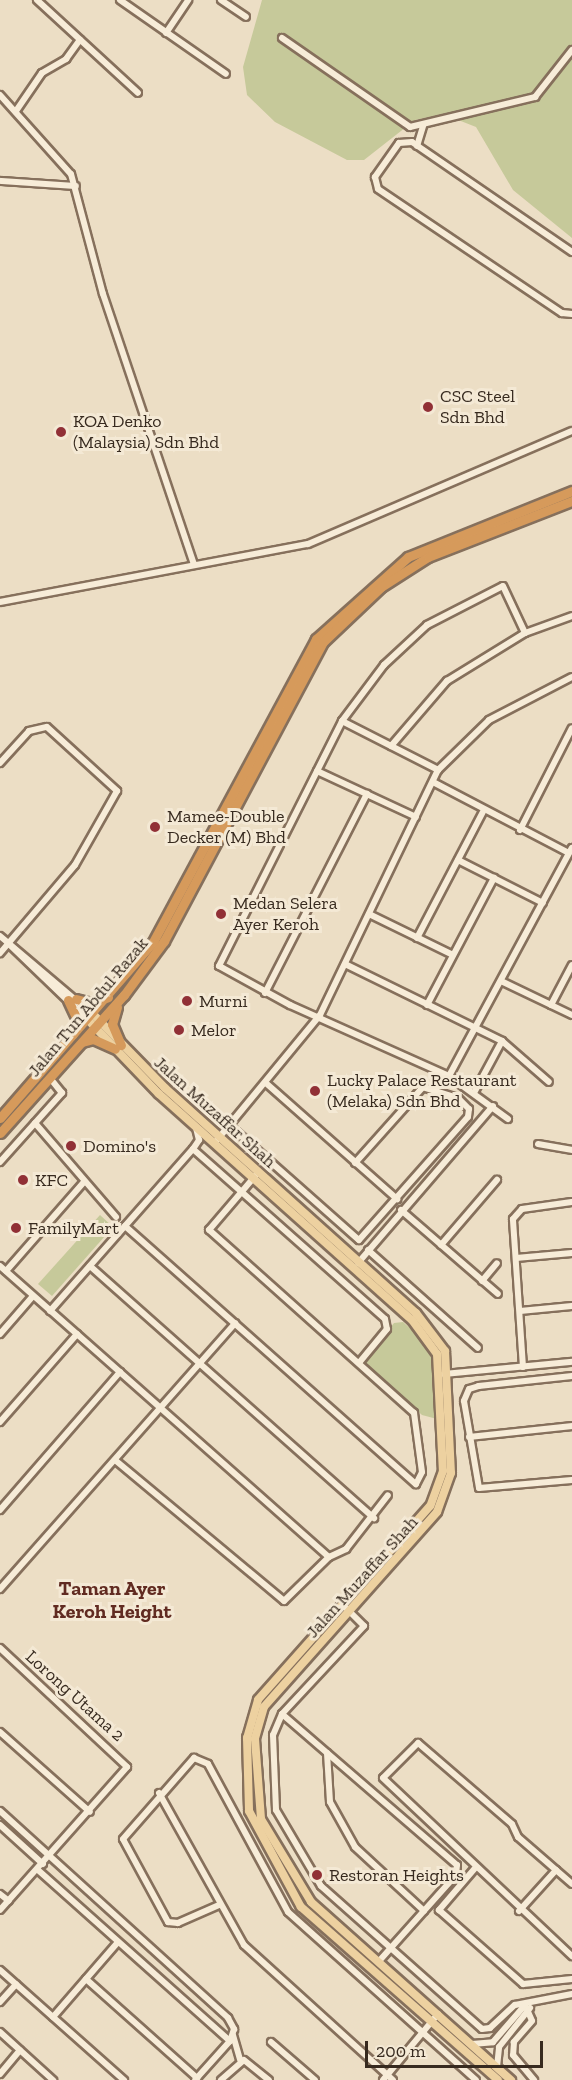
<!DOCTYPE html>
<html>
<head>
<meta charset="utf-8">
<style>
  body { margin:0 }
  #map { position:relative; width:572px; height:2080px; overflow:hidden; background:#ecdec5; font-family:"Zilla Slab",serif }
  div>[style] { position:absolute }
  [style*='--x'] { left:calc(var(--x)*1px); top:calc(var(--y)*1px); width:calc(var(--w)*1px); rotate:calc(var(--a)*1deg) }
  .green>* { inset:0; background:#c6c99a }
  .roads { filter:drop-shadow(2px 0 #86705c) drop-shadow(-2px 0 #86705c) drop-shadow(0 2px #86705c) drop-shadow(0 -2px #86705c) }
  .minor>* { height:6px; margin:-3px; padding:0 3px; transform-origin:3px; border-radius:3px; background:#f7ecd8 }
  .major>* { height:8px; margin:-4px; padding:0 4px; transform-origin:4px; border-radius:4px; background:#edd1a0 }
  .highway>* { height:9px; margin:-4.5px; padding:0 4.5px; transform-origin:4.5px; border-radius:4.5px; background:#d69a5b }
  .dots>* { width:16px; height:16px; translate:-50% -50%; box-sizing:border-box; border:3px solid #f4e9d5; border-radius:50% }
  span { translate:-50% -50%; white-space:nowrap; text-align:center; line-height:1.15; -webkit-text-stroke:6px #f4e9d5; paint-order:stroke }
  .poi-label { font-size:18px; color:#372a1f }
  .left { translate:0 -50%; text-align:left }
  .street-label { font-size:18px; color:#372a1f }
  .neighbourhood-label { font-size:20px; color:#612b21; font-weight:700 }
  .scale { position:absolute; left:365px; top:2041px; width:178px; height:27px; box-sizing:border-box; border:3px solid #372a1f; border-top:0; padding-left:8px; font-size:18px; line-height:21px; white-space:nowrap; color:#372a1f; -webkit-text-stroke:4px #f4e9d5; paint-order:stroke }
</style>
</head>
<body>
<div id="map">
  <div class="green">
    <i style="clip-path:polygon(262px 0,572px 0,572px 238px,513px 190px,476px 127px,443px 114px,415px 120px,364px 160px,347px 160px,275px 122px,247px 95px,243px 67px)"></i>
    <i style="clip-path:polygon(100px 1215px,113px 1227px,52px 1296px,38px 1284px)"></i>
    <i style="clip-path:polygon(403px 1322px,421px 1338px,432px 1359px,437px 1419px,422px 1415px,362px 1362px,394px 1323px)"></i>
  </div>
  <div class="roads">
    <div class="minor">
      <i style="--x:37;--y:0;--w:137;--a:42.6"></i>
      <i style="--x:120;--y:0;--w:129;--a:34.9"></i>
      <i style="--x:221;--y:0;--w:30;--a:34"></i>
      <i style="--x:166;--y:33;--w:40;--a:-56"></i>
      <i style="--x:282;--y:38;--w:156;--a:34.8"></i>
      <i style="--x:410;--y:127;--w:129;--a:-13.5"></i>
      <i style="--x:535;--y:97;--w:60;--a:-51.8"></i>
      <i style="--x:0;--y:95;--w:106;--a:48.1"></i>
      <i style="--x:71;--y:174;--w:124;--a:75.1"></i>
      <i style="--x:103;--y:294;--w:285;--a:71.4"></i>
      <i style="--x:16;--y:111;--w:46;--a:-55.6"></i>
      <i style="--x:42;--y:73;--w:28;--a:-30"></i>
      <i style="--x:66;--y:59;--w:24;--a:-54"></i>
      <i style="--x:417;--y:146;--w:21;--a:-73"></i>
      <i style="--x:0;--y:181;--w:76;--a:3.8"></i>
      <i style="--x:572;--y:252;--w:194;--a:-145.5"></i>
      <i style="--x:412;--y:142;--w:13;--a:176"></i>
      <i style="--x:399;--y:143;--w:42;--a:125.2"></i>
      <i style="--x:375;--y:177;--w:12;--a:76"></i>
      <i style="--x:378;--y:189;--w:222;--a:34"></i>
      <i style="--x:562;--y:313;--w:10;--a:6"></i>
      <i style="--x:0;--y:602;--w:313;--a:-10.7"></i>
      <i style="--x:308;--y:544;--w:287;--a:-23.2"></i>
      <i style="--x:342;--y:721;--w:108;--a:27"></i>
      <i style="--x:391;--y:746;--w:86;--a:-49.3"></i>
      <i style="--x:447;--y:681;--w:92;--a:-31.6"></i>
      <i style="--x:525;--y:633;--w:50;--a:-19.9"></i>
      <i style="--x:0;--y:763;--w:43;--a:-47.8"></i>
      <i style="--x:29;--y:731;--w:18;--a:-13"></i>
      <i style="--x:47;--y:727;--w:95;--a:42.4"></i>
      <i style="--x:117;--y:791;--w:85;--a:119.6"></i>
      <i style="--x:75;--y:865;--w:116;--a:130.4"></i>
      <i style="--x:317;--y:771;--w:109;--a:24.9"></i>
      <i style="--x:433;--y:782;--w:153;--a:27.6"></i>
      <i style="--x:520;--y:830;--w:114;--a:-63"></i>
      <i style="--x:458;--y:860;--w:95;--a:26.8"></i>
      <i style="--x:369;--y:914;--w:93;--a:26"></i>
      <i style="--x:0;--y:936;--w:122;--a:40.3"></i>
      <i style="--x:417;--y:938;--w:142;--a:-62.4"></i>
      <i style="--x:9;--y:944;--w:110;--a:43.9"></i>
      <i style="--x:345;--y:964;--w:175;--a:26.1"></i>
      <i style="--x:502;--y:1041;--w:62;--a:41.1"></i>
      <i style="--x:501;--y:981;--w:79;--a:25.6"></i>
      <i style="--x:265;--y:993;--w:224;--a:-62.9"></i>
      <i style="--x:427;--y:1005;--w:144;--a:-62.2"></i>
      <i style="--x:551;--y:1005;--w:45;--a:-62.3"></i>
      <i style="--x:449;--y:1076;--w:259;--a:-61.7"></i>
      <i style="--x:267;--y:1084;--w:174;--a:41.5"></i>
      <i style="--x:475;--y:1091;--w:57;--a:-61.6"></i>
      <i style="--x:508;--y:1119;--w:73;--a:-143.9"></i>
      <i style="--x:449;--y:1076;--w:174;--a:-155.9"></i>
      <i style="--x:290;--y:1005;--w:81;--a:-151.2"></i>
      <i style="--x:219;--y:966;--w:274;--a:-63.3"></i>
      <i style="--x:342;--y:721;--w:70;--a:-53.1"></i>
      <i style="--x:384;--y:665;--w:59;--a:-42.9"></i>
      <i style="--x:427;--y:625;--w:85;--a:-27.2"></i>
      <i style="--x:503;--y:586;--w:52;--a:64.9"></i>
      <i style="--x:35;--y:1123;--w:124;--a:49.2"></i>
      <i style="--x:230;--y:1126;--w:172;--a:41.5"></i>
      <i style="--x:359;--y:1240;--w:164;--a:-48.5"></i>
      <i style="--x:468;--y:1117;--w:8;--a:-83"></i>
      <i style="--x:469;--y:1109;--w:16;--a:-135"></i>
      <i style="--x:458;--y:1098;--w:37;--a:-163"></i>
      <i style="--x:423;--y:1087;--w:102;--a:131.8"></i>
      <i style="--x:217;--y:1140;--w:162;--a:-50.5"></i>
      <i style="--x:320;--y:1015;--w:272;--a:-64.3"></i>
      <i style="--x:438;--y:770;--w:71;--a:-44.4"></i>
      <i style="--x:489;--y:720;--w:93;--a:-27.4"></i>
      <i style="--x:538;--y:1144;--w:35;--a:10"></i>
      <i style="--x:193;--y:1149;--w:256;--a:41.5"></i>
      <i style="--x:385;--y:1319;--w:10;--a:79"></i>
      <i style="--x:387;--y:1329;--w:44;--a:129.5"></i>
      <i style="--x:0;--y:1162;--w:93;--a:-48.1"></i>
      <i style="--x:62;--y:1093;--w:19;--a:-129"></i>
      <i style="--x:401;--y:1210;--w:128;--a:40.9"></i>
      <i style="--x:125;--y:1226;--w:389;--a:41.6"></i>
      <i style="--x:416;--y:1484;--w:13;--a:-63"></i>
      <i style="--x:422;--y:1472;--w:60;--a:-97.7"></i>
      <i style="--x:414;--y:1413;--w:275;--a:-138.2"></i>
      <i style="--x:209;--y:1230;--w:72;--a:-49.5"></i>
      <i style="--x:441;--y:1245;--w:86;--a:-49.3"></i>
      <i style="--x:368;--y:1250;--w:147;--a:41.7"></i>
      <i style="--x:516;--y:1258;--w:56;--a:-5.1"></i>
      <i style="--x:358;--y:1263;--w:207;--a:-49.3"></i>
      <i style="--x:0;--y:1266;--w:439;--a:41.5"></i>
      <i style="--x:90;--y:1266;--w:380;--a:41.6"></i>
      <i style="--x:6;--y:1271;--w:118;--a:-48.8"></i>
      <i style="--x:482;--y:1281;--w:23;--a:-50"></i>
      <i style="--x:50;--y:1311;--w:216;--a:-48.6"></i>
      <i style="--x:193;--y:1149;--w:11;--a:-56"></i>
      <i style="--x:199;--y:1140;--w:12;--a:-104"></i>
      <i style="--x:520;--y:1311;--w:52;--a:-5.5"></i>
      <i style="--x:0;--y:1334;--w:50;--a:-49"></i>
      <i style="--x:523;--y:1367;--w:148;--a:-93.9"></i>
      <i style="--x:513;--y:1219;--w:13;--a:-48"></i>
      <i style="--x:522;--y:1209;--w:50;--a:-8"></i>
      <i style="--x:444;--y:1374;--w:129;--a:-5.4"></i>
      <i style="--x:572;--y:1376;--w:94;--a:173.9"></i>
      <i style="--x:479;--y:1386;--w:10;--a:163"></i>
      <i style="--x:469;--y:1389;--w:13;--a:113"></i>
      <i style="--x:464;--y:1401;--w:88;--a:80.2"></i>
      <i style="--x:479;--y:1488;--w:93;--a:-4.9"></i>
      <i style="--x:0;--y:1422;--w:117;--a:-48.8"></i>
      <i style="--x:469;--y:1437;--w:104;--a:-6.1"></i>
      <i style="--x:115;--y:1460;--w:220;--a:39.8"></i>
      <i style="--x:284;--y:1601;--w:63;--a:-44.4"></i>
      <i style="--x:329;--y:1557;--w:19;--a:-25"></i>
      <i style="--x:346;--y:1549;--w:68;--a:-52.1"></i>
      <i style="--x:0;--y:1510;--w:183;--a:-49"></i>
      <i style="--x:0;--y:1589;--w:355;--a:-48.5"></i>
      <i style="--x:347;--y:1609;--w:24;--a:45"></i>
      <i style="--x:364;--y:1626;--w:120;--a:133"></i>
      <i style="--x:282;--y:1714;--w:23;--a:113"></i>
      <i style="--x:273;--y:1735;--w:75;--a:87.7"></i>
      <i style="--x:276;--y:1810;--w:88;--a:59.4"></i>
      <i style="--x:321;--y:1886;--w:215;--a:41.6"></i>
      <i style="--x:482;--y:2029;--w:8;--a:-7"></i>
      <i style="--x:490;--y:2028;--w:34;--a:-43"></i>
      <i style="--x:515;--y:2005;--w:58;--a:-10.9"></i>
      <i style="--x:0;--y:1648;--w:174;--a:43.1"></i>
      <i style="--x:127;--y:1767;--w:191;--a:131.6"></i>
      <i style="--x:282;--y:1714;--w:231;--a:40.8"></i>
      <i style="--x:457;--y:1865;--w:10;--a:96"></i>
      <i style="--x:456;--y:1875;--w:115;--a:131.8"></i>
      <i style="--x:0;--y:1732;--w:120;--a:41.6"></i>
      <i style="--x:327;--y:1753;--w:49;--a:86.5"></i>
      <i style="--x:330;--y:1802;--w:51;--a:60.9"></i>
      <i style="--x:355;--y:1847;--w:94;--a:42.8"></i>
      <i style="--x:159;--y:1793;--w:174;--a:60.8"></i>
      <i style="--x:244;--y:1945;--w:201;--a:42.2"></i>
      <i style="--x:0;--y:1811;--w:308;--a:42.2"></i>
      <i style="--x:228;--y:2018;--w:13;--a:61"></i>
      <i style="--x:234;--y:2029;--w:13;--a:108"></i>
      <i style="--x:230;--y:2041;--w:52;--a:131.9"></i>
      <i style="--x:0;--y:1825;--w:58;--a:42.2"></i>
      <i style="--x:476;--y:1867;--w:57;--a:130.7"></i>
      <i style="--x:439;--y:1910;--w:112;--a:41.4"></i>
      <i style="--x:523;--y:1984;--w:49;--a:-5.8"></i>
      <i style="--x:38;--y:1870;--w:257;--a:41.7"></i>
      <i style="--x:556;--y:1870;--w:50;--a:-139"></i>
      <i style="--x:518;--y:1837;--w:14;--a:-115"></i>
      <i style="--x:512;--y:1824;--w:124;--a:-139.2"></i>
      <i style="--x:418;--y:1743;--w:49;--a:135"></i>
      <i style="--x:383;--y:1778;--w:260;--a:43.3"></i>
      <i style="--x:0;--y:1894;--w:11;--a:38"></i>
      <i style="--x:219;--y:1905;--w:45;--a:156.3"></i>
      <i style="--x:178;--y:1923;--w:10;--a:-174"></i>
      <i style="--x:168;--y:1922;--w:94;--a:-118.5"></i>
      <i style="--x:123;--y:1839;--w:108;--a:-48.8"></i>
      <i style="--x:194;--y:1758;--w:15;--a:23"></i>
      <i style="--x:208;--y:1764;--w:168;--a:61.6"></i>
      <i style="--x:288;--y:1912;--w:252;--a:41.8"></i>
      <i style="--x:519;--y:1911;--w:55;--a:-47.9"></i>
      <i style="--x:556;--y:1870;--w:21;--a:41"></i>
      <i style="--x:0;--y:1970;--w:166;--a:41.6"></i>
      <i style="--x:86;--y:1979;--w:149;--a:41.7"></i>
      <i style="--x:0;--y:2002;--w:24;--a:-48"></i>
      <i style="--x:525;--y:2005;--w:17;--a:66"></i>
      <i style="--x:532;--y:2021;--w:28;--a:131"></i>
      <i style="--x:514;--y:2042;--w:13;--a:94"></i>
      <i style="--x:513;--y:2055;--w:33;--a:50"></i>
      <i style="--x:53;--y:2017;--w:99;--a:-49.1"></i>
      <i style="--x:0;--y:2032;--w:72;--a:42.2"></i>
      <i style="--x:233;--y:2035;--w:26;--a:74"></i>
      <i style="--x:271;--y:2042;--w:58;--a:40.8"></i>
      <i style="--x:472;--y:2044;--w:21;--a:-5"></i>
      <i style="--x:493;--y:2042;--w:49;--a:-49.1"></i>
      <i style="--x:497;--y:2067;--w:20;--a:-84"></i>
      <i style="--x:499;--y:2047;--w:50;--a:-51.5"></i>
      <i style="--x:0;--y:2074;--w:31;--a:-50"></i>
      <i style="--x:221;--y:2080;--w:30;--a:-41"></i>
      <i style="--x:244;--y:2060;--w:32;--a:39"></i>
      <i style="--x:383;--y:2080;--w:86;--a:-50.2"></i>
    </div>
    <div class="major">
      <i style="--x:94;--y:1015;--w:102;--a:45.8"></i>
      <i style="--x:165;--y:1088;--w:337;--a:41.9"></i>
      <i style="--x:416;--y:1313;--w:48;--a:52.7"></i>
      <i style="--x:445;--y:1351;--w:122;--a:87.2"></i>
      <i style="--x:451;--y:1473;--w:41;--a:109.7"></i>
      <i style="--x:437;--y:1512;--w:261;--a:131.6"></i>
      <i style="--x:264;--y:1707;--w:33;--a:106"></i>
      <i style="--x:255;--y:1739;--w:80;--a:85.7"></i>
      <i style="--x:261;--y:1819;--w:97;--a:58.9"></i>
      <i style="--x:311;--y:1902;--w:268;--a:41.7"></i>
      <i style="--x:89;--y:1021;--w:101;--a:46.2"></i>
      <i style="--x:159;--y:1094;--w:339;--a:41.8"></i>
      <i style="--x:412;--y:1320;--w:42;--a:53.7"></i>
      <i style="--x:437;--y:1354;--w:117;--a:87.1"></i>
      <i style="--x:443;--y:1471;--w:37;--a:110"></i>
      <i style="--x:430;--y:1506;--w:259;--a:131.6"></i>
      <i style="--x:258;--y:1700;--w:40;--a:106"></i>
      <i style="--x:247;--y:1738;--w:73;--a:88.4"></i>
      <i style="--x:249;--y:1811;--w:109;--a:61.6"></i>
      <i style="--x:301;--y:1907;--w:262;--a:41.3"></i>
    </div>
    <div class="highway">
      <i style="--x:76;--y:999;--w:16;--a:15"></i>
      <i style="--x:91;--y:1003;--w:18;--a:-19"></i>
      <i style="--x:68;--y:1000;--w:21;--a:65"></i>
      <i style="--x:77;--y:1019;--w:16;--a:105"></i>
      <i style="--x:117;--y:1007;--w:18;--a:106"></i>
      <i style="--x:112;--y:1024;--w:23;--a:67"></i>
      <i style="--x:82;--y:1042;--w:11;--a:-15"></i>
      <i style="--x:93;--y:1039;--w:24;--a:24"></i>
      <i style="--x:0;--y:1118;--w:233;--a:-49"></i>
      <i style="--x:153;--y:942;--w:344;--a:-61.7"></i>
      <i style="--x:316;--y:639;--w:123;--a:-41.7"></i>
      <i style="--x:408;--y:557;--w:177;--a:-21.9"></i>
      <i style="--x:0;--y:1133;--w:186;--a:-48.1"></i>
      <i style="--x:124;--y:995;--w:67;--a:-53.5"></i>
      <i style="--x:164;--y:941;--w:339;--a:-62"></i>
      <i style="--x:323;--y:642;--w:80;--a:-43.5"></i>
      <i style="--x:381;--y:587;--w:56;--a:-32.6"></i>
      <i style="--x:428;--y:557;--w:155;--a:-21.3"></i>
    </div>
  </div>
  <div class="dots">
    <i style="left:428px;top:407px;background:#913036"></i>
    <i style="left:61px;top:432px;background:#913036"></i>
    <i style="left:155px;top:827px;background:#913036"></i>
    <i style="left:221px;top:914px;background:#913036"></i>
    <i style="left:187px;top:1001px;background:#913036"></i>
    <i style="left:179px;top:1030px;background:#913036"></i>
    <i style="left:315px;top:1091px;background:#913036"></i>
    <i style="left:71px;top:1146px;background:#913036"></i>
    <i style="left:23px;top:1180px;background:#913036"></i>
    <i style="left:16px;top:1228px;background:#913036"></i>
    <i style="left:317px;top:1875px;background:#913036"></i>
  </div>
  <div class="poi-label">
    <span class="left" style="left:440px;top:407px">CSC Steel<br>Sdn Bhd</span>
    <span class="left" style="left:73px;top:432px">KOA Denko<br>(Malaysia) Sdn Bhd</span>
    <span class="left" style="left:167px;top:827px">Mamee-Double<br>Decker (M) Bhd</span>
    <span class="left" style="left:233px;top:914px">Medan Selera<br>Ayer Keroh</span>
    <span class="left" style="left:199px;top:1001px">Murni</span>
    <span class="left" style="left:191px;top:1030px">Melor</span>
    <span class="left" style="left:327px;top:1091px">Lucky Palace Restaurant<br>(Melaka) Sdn Bhd</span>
    <span class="left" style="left:83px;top:1146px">Domino's</span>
    <span class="left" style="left:35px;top:1180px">KFC</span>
    <span class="left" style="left:28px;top:1228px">FamilyMart</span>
    <span class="left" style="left:329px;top:1875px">Restoran Heights</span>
  </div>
  <div class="street-label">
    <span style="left:88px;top:1007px;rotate:-50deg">Jalan Tun Abdul Razak</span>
    <span style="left:215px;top:1112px;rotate:42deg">Jalan Muzaffar Shah</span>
    <span style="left:362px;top:1577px;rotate:-48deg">Jalan Muzaffar Shah</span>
    <span style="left:75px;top:1696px;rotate:42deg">Lorong Utama 2</span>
  </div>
  <div class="neighbourhood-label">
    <span style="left:112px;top:1600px">Taman Ayer<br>Keroh Height</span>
  </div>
  <div class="scale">200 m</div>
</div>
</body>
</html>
